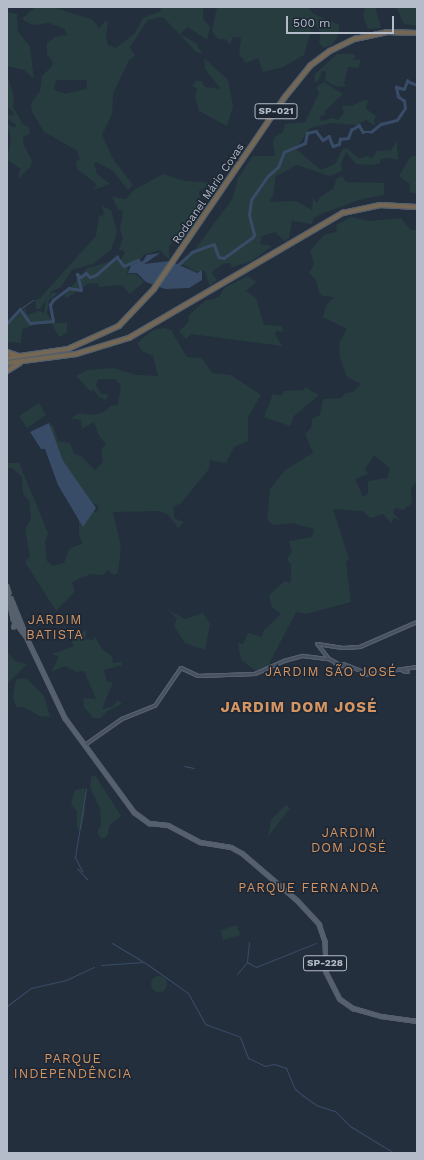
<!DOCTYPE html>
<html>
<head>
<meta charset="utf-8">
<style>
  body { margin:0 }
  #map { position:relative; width:424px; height:1160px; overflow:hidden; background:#242f3e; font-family:"Work Sans",sans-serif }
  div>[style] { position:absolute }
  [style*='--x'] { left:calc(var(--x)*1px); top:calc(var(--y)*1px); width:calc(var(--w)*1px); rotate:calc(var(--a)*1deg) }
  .green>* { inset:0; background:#263c3f }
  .round { border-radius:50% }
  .water>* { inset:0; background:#394c67 }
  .stream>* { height:1px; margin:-0.5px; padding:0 0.5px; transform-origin:0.5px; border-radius:0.5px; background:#394c67 }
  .river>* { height:2.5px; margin:-1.25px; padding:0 1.25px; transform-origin:1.25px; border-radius:1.25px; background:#394c67 }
  .roads { filter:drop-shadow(1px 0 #565f6c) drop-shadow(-1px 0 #565f6c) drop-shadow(0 1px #565f6c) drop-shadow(0 -1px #565f6c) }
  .secondary>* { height:2px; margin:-1px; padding:0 1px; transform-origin:1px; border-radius:1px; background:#465061 }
  .primary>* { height:2.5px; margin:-1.25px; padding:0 1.25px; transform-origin:1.25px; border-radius:1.25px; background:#56606e }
  .highway>* { height:3.5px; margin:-1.75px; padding:0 1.75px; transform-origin:1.75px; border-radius:1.75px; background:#746855 }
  span { translate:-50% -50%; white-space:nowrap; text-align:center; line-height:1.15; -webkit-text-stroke:3px #1d2633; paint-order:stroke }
  .shield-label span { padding:1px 3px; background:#1d2633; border:1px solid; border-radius:3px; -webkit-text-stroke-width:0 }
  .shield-label { font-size:10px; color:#b4bcc9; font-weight:700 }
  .street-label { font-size:11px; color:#b4bcc9 }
  .quarter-label { font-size:13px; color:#d59563; letter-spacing:1px }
  .district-label { font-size:15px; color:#d59563; font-weight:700; letter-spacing:1px }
  .frame { position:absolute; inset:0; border:8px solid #b4bcc9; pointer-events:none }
  .scale { position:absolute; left:286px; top:16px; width:108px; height:18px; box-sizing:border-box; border:2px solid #b4bcc9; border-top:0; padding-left:5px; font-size:12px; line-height:14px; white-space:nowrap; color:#b4bcc9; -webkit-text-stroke:3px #1d2633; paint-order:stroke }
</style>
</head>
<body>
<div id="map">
  <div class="green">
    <i style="clip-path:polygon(evenodd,53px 7px,93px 20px,99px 28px,105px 21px,108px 22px,106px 35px,108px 45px,116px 48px,135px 33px,143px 18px,161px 11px,160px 7px,203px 7px,203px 19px,210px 27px,207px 40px,188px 27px,180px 34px,196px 43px,202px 54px,196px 52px,163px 17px,148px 20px,130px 47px,135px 56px,129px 60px,113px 94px,112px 114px,102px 135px,113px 159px,133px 185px,128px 190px,113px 171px,97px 162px,94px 163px,97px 174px,110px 184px,93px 190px,97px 186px,94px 182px,77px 169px,76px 162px,80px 159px,76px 150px,44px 132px,32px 112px,31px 103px,40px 91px,42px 76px,52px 66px,53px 62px,47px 55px,47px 43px,55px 37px,67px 35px,65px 29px,49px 23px,32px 25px,22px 19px,34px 8px,53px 7px,56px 80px,87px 80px,86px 89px,65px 94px,54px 90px,56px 80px)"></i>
    <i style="clip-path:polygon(217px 7px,308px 7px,314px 14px,339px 25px,339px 34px,332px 45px,323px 48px,319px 42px,321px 33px,316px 26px,312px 27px,304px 55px,283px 67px,263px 72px,258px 58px,246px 63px,239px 54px,241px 38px,233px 37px,230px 45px,225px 39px,218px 39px,212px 31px)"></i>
    <i style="clip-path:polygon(365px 7px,375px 7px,381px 28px,368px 29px,363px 16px)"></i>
    <i style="clip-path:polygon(396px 7px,417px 7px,417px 26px,404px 24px)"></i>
    <i style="clip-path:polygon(7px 12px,17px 14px,18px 31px,30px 47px,34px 79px,24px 70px,7px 66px)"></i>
    <i style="clip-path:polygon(337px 54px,352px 54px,356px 56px,353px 60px,361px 59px,358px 68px,348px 67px,344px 83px,346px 87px,335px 86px,325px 80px,326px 72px,322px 71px,318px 81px,314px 82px,315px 74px)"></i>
    <i style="clip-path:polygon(204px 58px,228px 80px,233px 106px,227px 126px,199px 111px,195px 97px,197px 89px,192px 86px,196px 81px,202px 81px,205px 87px,221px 89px,205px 69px)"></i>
    <i style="clip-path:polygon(7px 74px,14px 97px,13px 107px,23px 124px,30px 128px,29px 134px,23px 137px,24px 146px,32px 160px,31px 166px,18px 179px,20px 168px,7px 160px,11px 138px,7px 124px,15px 128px,16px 125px,7px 118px,7px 113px,11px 116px,14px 114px,7px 106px)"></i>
    <i style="clip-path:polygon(324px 82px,343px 94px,325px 111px,325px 115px,320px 116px,321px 121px,333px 118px,338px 120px,344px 113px,342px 105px,352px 106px,364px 100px,368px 100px,366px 109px,376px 116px,374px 121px,376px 126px,366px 120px,357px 125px,331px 123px,310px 128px,296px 149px,321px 170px,335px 164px,343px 149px,347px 148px,359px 159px,367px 156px,372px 158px,377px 151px,391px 150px,397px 141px,398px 160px,387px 158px,380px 159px,380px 163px,373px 165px,356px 164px,346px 152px,341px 163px,342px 171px,329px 176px,297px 165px,276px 176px,273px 196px,269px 202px,296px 201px,312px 210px,313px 198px,317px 203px,321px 196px,333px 189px,337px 178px,342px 176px,346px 182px,384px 183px,384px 195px,362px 199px,321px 214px,314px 218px,312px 224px,292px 221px,289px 238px,284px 241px,275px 232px,262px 236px,260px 244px,272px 246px,252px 261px,232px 267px,230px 263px,223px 264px,214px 270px,212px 274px,217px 280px,210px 286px,204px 270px,196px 272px,180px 263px,196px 248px,233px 198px,238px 178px,253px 156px,275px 156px,273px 142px,275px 137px,283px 132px,285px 124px,305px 122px,319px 93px,316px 87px)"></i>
    <i style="clip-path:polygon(411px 156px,417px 156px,417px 194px,409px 192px,410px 184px,399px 176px)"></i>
    <i style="clip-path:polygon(163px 174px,185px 181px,213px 183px,199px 191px,200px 201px,169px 247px,169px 260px,160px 250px,143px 255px,141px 259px,128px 267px,127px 274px,136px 274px,144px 282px,130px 294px,122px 285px,99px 287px,98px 283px,88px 284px,67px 298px,64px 296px,87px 268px,121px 259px,125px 252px,119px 249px,123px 238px,120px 230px,123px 211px,118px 209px,112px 197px,126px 199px,134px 190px)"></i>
    <i style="clip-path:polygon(102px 206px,111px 210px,117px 232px,111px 250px,93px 264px,72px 270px,61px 287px,52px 291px,40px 309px,36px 309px,35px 300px,40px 298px,96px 236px,99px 216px,104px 215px)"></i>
    <i style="clip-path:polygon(evenodd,351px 217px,370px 221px,401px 218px,411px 230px,417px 230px,417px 481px,411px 489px,412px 503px,403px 510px,395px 508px,393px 513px,400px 520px,393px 518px,392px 524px,383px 514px,371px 518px,362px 511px,333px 509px,349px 559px,346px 563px,351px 602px,306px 614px,296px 612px,268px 666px,256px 671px,241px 660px,238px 643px,243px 644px,248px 633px,262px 637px,263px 631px,281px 614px,272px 607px,269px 595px,285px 581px,289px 583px,291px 580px,291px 565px,287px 559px,292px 552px,289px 541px,312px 537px,314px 529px,292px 523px,274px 525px,267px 520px,270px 489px,285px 470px,313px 453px,305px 434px,311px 428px,312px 419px,320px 415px,323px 399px,342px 398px,345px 393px,353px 392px,361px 384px,347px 377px,340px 358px,339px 343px,347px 329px,323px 317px,326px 306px,334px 297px,323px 296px,319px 292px,316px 280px,309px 273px,314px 264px,310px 251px,324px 235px,337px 232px,336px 225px,351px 217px,374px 455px,390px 468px,387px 478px,368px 481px,368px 493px,363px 497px,355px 479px,368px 474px,365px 469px,374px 455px)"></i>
    <i style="clip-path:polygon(248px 276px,256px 282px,246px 291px,256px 298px,264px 325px,282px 326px,283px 332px,276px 331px,275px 334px,282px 346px,191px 334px,186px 339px,179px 331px,188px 323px,189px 315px,205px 301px,219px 297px,224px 288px)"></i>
    <i style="clip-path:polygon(53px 292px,58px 294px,49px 299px,47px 314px,55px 323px,67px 323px,67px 333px,59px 337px,52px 324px,40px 323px,22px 329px,21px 343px,7px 342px,7px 321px,15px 318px,25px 308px,27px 315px,38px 311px,44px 313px,46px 300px)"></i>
    <i style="clip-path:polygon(164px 328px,171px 330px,187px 357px,202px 358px,212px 373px,231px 375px,261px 395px,248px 417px,248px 441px,234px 447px,226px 463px,210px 460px,209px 469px,181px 503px,173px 507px,174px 518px,184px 522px,178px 528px,169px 515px,159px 511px,113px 512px,121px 547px,118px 573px,114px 575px,107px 570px,104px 575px,91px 574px,76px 580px,72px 583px,75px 591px,56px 611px,25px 562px,30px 557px,25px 529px,31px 519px,29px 501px,23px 494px,22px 477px,12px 468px,7px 468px,7px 463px,19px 463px,37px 506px,48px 533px,45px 542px,47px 561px,53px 566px,64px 563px,69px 549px,83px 543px,79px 535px,79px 518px,99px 510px,97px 505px,85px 499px,70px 474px,57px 451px,50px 425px,53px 425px,58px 441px,70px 443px,74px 454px,81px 456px,95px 470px,103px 462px,101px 450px,106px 444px,99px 436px,94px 422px,82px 429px,81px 420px,71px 418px,80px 413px,94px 415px,106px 411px,110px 406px,118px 405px,121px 385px,115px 379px,98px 379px,96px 385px,101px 394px,108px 394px,106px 400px,99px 397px,93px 390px,90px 391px,76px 376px,87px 370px,114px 368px,137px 375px,158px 376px,153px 356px,142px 351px,137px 343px,153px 330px)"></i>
    <i style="clip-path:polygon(305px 387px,319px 395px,294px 416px,290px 426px,264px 417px,273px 394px,281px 396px,284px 391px,304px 390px)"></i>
    <i style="clip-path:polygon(39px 403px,46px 415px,27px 428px,19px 416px)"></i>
    <i style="clip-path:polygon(166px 609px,185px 619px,203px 613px,210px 624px,205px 650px,185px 643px,174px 626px,177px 618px)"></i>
    <i style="clip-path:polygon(63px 624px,74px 636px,87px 630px,85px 639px,94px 640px,93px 636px,95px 637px,103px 650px,112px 656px,113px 663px,121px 662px,122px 665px,104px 670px,107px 682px,113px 682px,102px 709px,112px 707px,118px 700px,122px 704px,107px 711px,101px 718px,93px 718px,84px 707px,83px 698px,96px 699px,84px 671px,76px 672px,65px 666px,51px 672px,59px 657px,52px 654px,74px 646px)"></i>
    <i style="clip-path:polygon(7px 652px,15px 661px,27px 664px,7px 684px)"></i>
    <i style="clip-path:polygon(26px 678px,44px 696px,50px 717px,40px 716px,23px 707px,16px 707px,13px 697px,15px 684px,17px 679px)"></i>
    <i style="clip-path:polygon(95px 775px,121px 816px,109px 826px,108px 835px,102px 839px,97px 833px,101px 825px,100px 809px,90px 787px,91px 777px)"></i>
    <i style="clip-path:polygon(85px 788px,85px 813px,81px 830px,77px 828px,77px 812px,71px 804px,75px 790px)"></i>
    <i style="clip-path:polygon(286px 805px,290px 808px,268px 837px,271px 820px)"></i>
    <i style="clip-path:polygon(237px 925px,240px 935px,223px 940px,221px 930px)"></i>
    <i class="round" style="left:151px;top:976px;width:16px;height:16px"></i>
  </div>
  <div class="water">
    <i style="clip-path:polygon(160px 253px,144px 264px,170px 261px,197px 273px,202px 270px,202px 280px,189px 288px,165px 289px,146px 282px,137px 273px,128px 273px,131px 265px,143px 261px,147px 255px)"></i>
    <i style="clip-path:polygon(49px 423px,63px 461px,96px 508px,83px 527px,58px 485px,45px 449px,41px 449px,30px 432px)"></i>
  </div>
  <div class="stream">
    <i style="--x:20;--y:309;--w:16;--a:-35"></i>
    <i style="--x:184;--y:766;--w:10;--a:11"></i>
    <i style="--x:77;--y:868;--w:15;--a:48"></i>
    <i style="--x:82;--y:871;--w:16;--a:-117"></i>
    <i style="--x:75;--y:857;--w:69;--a:-80.8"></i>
    <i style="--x:112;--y:943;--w:35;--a:31"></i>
    <i style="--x:247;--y:961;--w:19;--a:-84"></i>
    <i style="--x:101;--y:965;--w:43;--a:-4"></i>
    <i style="--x:144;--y:962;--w:54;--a:35.2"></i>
    <i style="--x:188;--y:993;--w:35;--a:61"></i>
    <i style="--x:205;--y:1024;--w:37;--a:20"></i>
    <i style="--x:240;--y:1037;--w:22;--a:69"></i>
    <i style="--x:248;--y:1058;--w:19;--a:25"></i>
    <i style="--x:265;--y:1066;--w:9;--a:-13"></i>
    <i style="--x:274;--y:1064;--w:13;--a:18"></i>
    <i style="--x:286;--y:1068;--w:23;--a:67"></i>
    <i style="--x:295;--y:1089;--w:8;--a:40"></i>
    <i style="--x:301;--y:1094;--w:19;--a:36"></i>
    <i style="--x:316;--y:1105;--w:20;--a:18"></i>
    <i style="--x:335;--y:1111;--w:21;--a:45"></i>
    <i style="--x:350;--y:1126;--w:52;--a:31.5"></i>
    <i style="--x:237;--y:974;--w:16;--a:-50"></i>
    <i style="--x:247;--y:962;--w:10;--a:29"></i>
    <i style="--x:256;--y:967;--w:65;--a:-21.8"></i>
    <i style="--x:7;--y:1006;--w:30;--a:-37"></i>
    <i style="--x:31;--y:988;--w:36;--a:-13"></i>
    <i style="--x:66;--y:980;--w:31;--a:-25"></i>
  </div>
  <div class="river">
    <i style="--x:176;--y:267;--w:22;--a:-43"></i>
    <i style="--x:192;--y:252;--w:23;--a:-20"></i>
    <i style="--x:214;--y:244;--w:14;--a:69"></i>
    <i style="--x:219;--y:257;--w:5;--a:11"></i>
    <i style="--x:224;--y:258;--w:34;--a:-36"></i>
    <i style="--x:252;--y:238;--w:4;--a:-56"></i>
    <i style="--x:254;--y:235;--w:21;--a:-104"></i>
    <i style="--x:249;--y:215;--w:15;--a:-82"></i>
    <i style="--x:251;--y:200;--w:29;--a:-55"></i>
    <i style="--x:268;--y:176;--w:13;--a:-42"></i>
    <i style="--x:278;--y:167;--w:16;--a:-68"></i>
    <i style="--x:284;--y:152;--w:23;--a:-23"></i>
    <i style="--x:305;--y:143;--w:10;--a:-79"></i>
    <i style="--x:307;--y:133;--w:9;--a:-13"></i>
    <i style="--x:316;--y:131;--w:11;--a:52"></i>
    <i style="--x:323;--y:140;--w:7;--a:-34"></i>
    <i style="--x:329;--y:136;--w:11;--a:68"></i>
    <i style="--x:333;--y:146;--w:6;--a:-18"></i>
    <i style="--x:339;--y:144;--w:5;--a:-79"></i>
    <i style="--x:340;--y:139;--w:8;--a:-7"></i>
    <i style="--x:348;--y:138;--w:9;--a:-69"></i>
    <i style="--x:351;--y:130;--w:9;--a:-32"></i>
    <i style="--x:359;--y:125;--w:8;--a:60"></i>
    <i style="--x:363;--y:132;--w:8;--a:0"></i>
    <i style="--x:371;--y:132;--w:13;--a:-39"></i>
    <i style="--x:381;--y:124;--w:16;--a:-14"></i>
    <i style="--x:397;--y:120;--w:14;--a:-56"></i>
    <i style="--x:405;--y:108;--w:7;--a:-98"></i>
    <i style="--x:404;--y:101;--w:7;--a:-146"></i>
    <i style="--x:398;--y:97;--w:10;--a:-101"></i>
    <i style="--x:396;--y:87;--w:8;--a:14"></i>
    <i style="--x:404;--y:89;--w:9;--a:-69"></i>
    <i style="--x:407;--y:81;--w:11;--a:22"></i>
    <i style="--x:7;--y:323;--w:19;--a:-47"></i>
    <i style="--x:20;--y:309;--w:17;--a:54"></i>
    <i style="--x:30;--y:323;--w:23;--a:-5"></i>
    <i style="--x:53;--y:321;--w:16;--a:-101"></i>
    <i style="--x:50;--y:305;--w:6;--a:-59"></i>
    <i style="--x:53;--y:300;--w:20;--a:-37"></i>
    <i style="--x:69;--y:288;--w:12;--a:9"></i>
    <i style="--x:81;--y:290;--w:16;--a:-104"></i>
    <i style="--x:77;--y:274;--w:5;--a:37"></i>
    <i style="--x:81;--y:277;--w:6;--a:-39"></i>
    <i style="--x:86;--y:273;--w:6;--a:45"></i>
    <i style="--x:90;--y:277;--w:6;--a:-18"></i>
    <i style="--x:96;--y:275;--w:28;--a:-41"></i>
    <i style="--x:117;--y:257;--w:11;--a:52"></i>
    <i style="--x:124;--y:266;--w:15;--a:-23"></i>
    <i style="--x:138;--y:260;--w:6;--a:59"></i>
  </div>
  <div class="roads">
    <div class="secondary">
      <i style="--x:317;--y:644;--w:26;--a:9"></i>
      <i style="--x:343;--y:648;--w:17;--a:-3"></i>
      <i style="--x:360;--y:647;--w:62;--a:-23.7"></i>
      <i style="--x:318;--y:645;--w:18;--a:52"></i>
      <i style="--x:335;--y:663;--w:9;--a:21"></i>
      <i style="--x:343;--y:664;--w:22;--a:21"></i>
      <i style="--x:403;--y:671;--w:5;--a:11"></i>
      <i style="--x:365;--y:672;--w:4;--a:124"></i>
      <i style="--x:363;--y:675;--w:55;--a:-8.4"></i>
      <i style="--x:85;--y:745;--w:45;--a:-35.1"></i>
      <i style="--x:122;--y:719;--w:35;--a:-22"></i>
      <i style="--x:155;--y:706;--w:46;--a:-55.6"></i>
      <i style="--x:181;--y:668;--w:19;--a:25"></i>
      <i style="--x:198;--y:676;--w:57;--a:-2"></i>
      <i style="--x:255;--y:674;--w:32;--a:-24"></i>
      <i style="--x:284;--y:661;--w:20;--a:-15"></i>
      <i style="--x:303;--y:656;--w:26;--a:7"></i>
      <i style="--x:329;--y:659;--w:15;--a:28"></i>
    </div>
    <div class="primary">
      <i style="--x:7;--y:586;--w:7;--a:74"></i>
      <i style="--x:7;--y:592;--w:28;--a:77"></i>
      <i style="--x:13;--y:619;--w:21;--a:53"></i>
      <i style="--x:26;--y:636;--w:91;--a:64.6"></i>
      <i style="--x:65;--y:718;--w:117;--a:53.7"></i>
      <i style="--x:134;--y:812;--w:19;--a:36"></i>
      <i style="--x:149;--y:823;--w:19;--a:6"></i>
      <i style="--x:168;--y:825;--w:36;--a:28"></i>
      <i style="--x:200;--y:842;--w:31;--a:9"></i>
      <i style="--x:231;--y:847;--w:13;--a:29"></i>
      <i style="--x:242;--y:853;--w:72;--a:40.5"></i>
      <i style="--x:297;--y:900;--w:33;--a:47"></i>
      <i style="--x:319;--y:924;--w:18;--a:71"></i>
      <i style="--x:325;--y:941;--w:31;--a:88"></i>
      <i style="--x:326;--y:972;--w:30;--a:63"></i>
      <i style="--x:340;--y:999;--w:16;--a:35"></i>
      <i style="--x:353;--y:1008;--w:29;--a:16"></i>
      <i style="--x:381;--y:1016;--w:36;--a:8"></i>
      <i style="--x:11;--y:598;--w:35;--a:68"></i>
      <i style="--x:13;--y:627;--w:12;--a:-70"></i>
    </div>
    <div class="highway">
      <i style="--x:7;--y:352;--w:13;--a:18"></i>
      <i style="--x:7;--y:358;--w:62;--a:-8.4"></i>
      <i style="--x:68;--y:349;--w:56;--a:-24.3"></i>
      <i style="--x:119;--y:326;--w:51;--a:-46.6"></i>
      <i style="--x:154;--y:289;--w:232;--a:-55.7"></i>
      <i style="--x:285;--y:97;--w:40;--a:-51"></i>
      <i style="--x:310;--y:66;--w:25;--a:-37"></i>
      <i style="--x:330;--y:51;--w:28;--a:-26"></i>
      <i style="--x:355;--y:39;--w:33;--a:-12"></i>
      <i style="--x:387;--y:32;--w:30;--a:2"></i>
      <i style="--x:7;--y:363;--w:70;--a:-7.4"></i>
      <i style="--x:76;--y:354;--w:55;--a:-16.8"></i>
      <i style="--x:129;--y:338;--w:248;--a:-30.3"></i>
      <i style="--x:343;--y:213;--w:38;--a:-12"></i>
      <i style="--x:380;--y:205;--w:37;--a:3"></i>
      <i style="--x:7;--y:371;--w:15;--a:-32"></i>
    </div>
  </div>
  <div class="shield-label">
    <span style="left:276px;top:111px">SP-021</span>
    <span style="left:325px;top:963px">SP-228</span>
  </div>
  <div class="street-label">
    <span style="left:209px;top:194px;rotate:-56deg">Rodoanel Mário Covas</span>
  </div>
  <div class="quarter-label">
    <span style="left:55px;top:628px">JARDIM<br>BATISTA</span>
    <span style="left:331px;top:672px">JARDIM SÃO JOSÉ</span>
    <span style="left:349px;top:841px">JARDIM<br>DOM JOSÉ</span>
    <span style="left:309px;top:888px">PARQUE FERNANDA</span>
    <span style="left:73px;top:1067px">PARQUE<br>INDEPENDÊNCIA</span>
  </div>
  <div class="district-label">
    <span style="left:299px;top:708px">JARDIM DOM JOSÉ</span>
  </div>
  <div class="frame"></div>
  <div class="scale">500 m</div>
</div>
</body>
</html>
